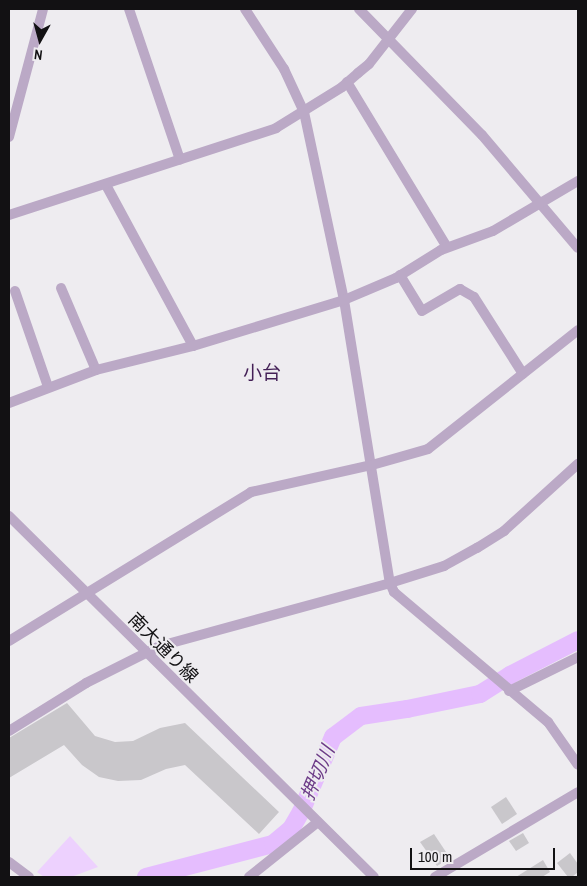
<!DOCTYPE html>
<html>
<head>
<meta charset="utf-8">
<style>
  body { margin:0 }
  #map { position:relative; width:587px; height:886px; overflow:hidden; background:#eeecf0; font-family:"Archivo Narrow","Noto Sans JP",sans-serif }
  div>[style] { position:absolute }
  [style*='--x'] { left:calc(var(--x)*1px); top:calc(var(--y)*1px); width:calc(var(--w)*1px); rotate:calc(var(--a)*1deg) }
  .green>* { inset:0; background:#edd1fe }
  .river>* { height:18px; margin:-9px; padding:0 9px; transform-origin:9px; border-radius:9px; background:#e5bdfe }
  .building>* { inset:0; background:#c9c7cb }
  .minor>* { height:10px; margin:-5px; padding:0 5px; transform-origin:5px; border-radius:5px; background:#bba9c6 }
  span { translate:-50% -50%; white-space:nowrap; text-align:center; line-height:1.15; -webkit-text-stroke:4px #eeecf0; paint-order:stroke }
  .street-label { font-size:18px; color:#121113 }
  .neighbourhood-label { font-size:19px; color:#431f56 }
  .water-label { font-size:19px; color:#6d3c88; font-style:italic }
  .frame { position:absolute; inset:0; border:10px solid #121113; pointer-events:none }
  .north { position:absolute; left:15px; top:15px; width:50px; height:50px; -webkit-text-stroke:4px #eeecf0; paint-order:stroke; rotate:187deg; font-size:14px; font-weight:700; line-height:20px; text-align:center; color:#121113 }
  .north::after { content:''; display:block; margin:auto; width:18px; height:22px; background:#121113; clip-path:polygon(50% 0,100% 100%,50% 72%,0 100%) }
  .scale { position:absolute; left:410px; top:848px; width:145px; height:22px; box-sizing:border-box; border:2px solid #121113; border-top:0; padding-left:6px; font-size:15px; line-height:18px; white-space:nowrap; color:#121113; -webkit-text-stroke:4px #eeecf0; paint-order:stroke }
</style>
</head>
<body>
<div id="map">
  <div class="green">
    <i style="clip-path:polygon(70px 836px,98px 867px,71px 877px,44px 877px,37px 872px)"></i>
  </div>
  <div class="river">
    <i style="--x:146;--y:877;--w:131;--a:-14.6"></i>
    <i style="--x:273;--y:844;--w:23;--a:-40"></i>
    <i style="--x:291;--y:829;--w:20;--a:-60"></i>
    <i style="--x:301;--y:812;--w:82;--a:-66.9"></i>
    <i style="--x:333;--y:737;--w:35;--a:-37"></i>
    <i style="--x:361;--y:716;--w:47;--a:-8.7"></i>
    <i style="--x:407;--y:709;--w:75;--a:-11.6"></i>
    <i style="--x:480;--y:694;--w:36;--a:-32"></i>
    <i style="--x:510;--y:675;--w:76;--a:-27.2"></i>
  </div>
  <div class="building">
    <i style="clip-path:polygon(67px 703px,95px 736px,115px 742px,133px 741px,160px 728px,185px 723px,279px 812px,259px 834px,185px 765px,166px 769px,141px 780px,118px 781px,99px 777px,82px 765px,64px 745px,9px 778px,9px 738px)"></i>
    <i style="clip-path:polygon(506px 797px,517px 814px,502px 824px,491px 807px)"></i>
    <i style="clip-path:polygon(523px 833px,529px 843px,516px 851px,509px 841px)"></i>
    <i style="clip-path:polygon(434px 834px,450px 858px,437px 866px,420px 842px)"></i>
    <i style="clip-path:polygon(570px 853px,578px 864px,578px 872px,572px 877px,568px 877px,557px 863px)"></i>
    <i style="clip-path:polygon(543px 860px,550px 872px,542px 877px,516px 877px)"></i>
  </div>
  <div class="minor">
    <i style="--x:129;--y:9;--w:159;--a:71.3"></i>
    <i style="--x:245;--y:9;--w:72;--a:57"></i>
    <i style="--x:284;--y:69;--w:47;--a:65.1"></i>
    <i style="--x:304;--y:112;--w:192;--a:78"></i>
    <i style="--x:344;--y:300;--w:287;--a:80.8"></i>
    <i style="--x:390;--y:583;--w:10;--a:66"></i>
    <i style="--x:394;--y:592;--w:202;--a:40.2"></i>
    <i style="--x:548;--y:722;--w:52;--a:55.1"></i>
    <i style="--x:359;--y:9;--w:176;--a:45.7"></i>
    <i style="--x:482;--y:135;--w:148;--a:49.7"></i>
    <i style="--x:347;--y:82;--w:193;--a:58.8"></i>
    <i style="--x:9;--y:137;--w:132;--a:-75.1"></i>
    <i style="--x:106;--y:185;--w:183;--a:61.6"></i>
    <i style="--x:9;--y:215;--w:281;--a:-18"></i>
    <i style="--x:276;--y:128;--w:78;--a:-31.8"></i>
    <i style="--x:342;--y:87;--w:21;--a:-41"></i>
    <i style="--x:358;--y:73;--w:14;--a:-39"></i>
    <i style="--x:369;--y:64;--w:70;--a:-52"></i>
    <i style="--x:400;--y:275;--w:42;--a:58.6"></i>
    <i style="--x:422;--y:311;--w:44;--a:-30.1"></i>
    <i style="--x:460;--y:289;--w:16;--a:30"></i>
    <i style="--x:474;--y:297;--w:91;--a:57.5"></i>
    <i style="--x:61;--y:288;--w:89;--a:66.9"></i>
    <i style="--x:15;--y:291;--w:102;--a:71"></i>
    <i style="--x:9;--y:403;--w:93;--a:-20.8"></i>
    <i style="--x:96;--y:370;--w:100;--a:-13.9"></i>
    <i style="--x:193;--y:346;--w:158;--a:-16.9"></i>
    <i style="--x:344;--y:300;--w:56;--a:-22.9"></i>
    <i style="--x:396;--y:278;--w:53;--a:-31.9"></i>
    <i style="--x:441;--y:250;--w:55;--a:-20.1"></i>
    <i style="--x:493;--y:231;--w:99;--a:-30.5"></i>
    <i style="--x:9;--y:516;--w:513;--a:44.68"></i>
    <i style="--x:9;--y:641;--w:284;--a:-31.6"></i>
    <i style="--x:251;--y:492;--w:124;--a:-12.6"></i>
    <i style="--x:372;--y:465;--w:58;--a:-15.9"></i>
    <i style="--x:428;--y:449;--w:191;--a:-38.4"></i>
    <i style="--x:509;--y:691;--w:77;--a:-26.2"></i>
    <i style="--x:9;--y:731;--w:91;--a:-31.9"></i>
    <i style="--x:86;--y:683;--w:83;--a:-26.6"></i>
    <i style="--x:160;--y:646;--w:238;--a:-15.3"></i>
    <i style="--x:390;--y:583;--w:57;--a:-17.5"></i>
    <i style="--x:444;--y:566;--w:38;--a:-29"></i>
    <i style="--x:477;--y:548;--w:32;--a:-32"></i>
    <i style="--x:504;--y:531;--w:100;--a:-42.2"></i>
    <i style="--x:9;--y:862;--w:25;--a:37"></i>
    <i style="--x:249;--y:877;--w:88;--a:-38.6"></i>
    <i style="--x:435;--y:877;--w:166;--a:-30.7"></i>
  </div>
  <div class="street-label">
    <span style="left:163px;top:648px;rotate:45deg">南大通り線</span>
  </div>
  <div class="neighbourhood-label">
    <span style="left:262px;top:373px">小台</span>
  </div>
  <div class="water-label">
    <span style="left:318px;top:773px;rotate:-67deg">押切川</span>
  </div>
  <div class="frame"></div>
  <div class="north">N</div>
  <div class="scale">100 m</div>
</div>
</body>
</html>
